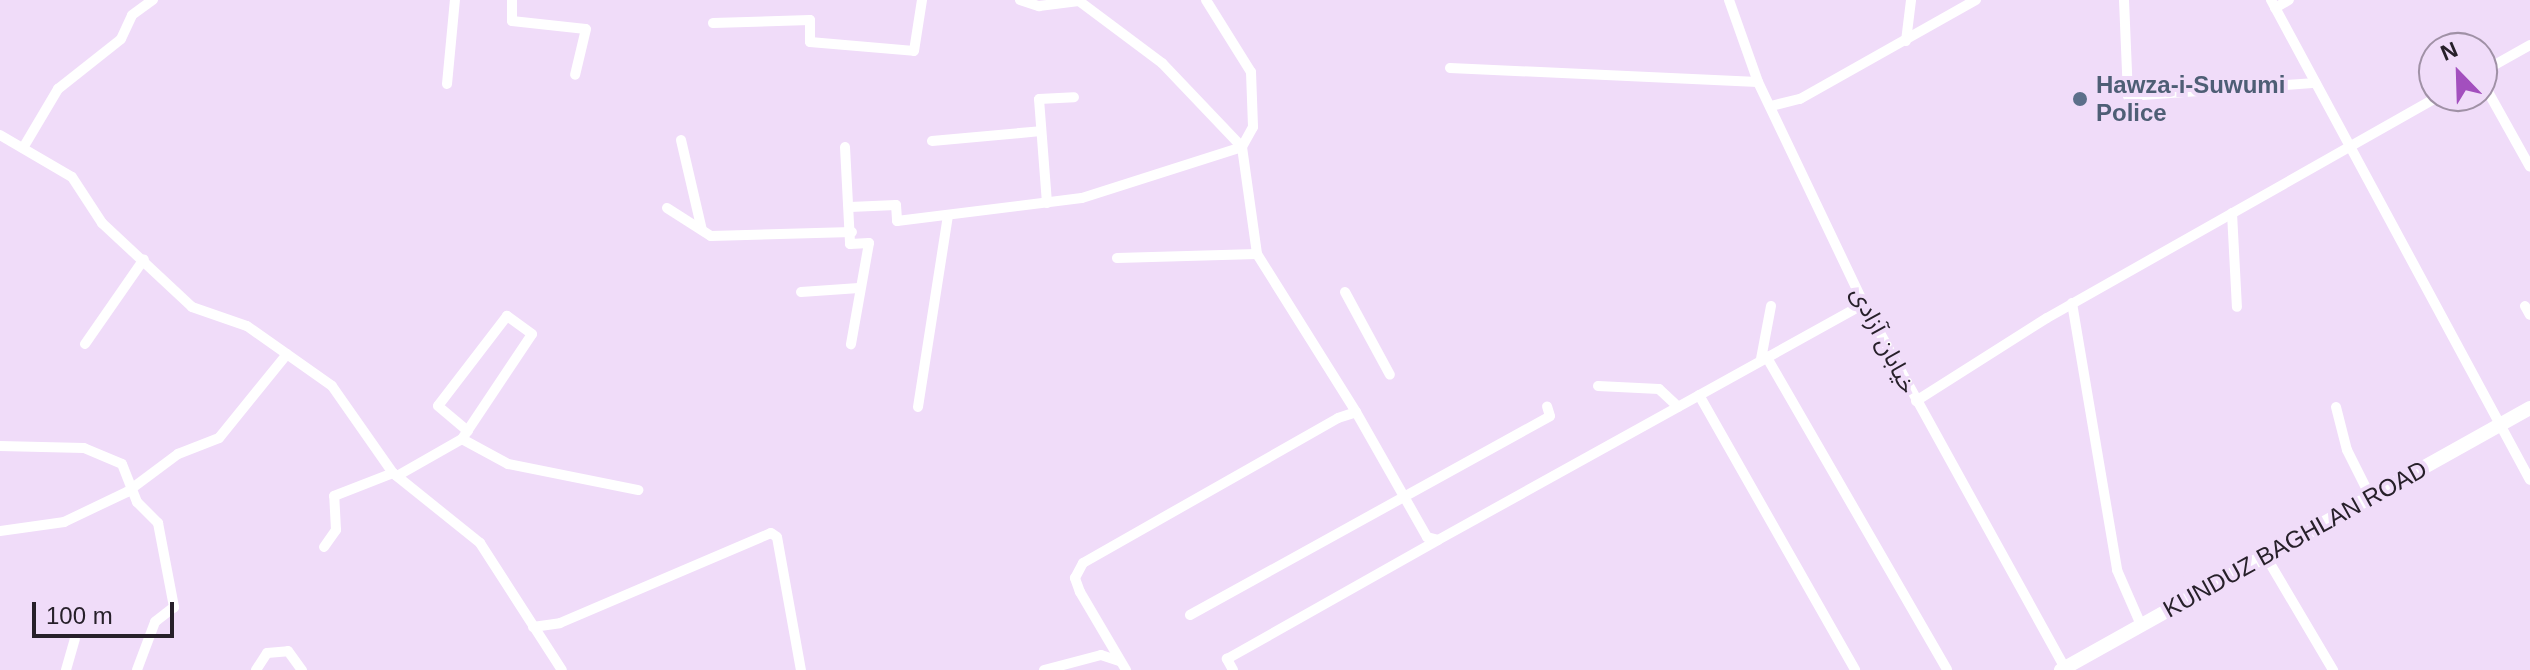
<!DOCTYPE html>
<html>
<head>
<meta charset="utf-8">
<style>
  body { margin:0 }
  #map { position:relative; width:2530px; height:670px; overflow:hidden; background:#f0dcf9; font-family:Helvetica,"Noto Sans Arabic",sans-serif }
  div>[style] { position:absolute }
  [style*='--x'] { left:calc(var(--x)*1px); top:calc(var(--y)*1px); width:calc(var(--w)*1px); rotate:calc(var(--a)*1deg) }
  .minor>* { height:10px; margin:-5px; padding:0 5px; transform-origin:5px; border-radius:5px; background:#fff }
  .highway>* { height:14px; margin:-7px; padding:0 7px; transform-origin:7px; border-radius:7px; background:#fff }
  .dots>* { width:22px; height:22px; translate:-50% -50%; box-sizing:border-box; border:4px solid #f0dcf9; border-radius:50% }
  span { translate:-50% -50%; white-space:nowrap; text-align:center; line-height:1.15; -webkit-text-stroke:8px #f0dcf9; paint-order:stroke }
  .service-label { font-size:24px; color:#4e5e75; font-weight:700 }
  .left { translate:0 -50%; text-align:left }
  .street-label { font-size:24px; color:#27202a }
  .north { position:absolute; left:2418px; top:32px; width:80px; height:80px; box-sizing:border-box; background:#f0dcf9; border:2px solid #a091a6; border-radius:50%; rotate:337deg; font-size:22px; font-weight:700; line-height:32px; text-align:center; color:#27202a }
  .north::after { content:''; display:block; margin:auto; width:28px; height:36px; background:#a34fbe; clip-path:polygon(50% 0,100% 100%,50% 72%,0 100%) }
  .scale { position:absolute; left:32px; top:602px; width:142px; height:36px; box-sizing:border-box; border:4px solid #27202a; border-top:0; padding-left:10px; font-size:24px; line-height:28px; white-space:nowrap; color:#27202a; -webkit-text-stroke:6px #f0dcf9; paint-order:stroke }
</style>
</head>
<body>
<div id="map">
  <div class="minor">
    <i style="--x:512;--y:0;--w:21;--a:90"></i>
    <i style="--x:512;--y:21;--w:74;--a:6.2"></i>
    <i style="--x:586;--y:29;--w:47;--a:103.4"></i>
    <i style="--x:1020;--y:0;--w:20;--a:18"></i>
    <i style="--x:1039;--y:6;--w:40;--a:-7.1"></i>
    <i style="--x:1079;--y:1;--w:104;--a:36.8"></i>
    <i style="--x:1162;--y:63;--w:116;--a:46.4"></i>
    <i style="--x:1206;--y:0;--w:85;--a:58"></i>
    <i style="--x:1251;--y:72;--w:55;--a:87.9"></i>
    <i style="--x:1253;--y:127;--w:23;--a:119"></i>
    <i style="--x:1242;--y:147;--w:108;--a:82"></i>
    <i style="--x:1257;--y:254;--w:186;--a:57.9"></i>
    <i style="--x:1729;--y:0;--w:87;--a:70.5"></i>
    <i style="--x:1758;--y:82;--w:246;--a:64.5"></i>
    <i style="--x:1864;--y:304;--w:418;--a:61.1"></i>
    <i style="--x:2124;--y:0;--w:96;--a:87.6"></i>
    <i style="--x:2128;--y:96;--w:188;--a:-4"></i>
    <i style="--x:2271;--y:0;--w:545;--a:61.65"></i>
    <i style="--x:2275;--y:8;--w:16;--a:-30"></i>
    <i style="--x:713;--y:23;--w:97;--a:-1.8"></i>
    <i style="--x:810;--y:20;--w:22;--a:90"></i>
    <i style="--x:810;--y:42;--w:104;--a:4.9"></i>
    <i style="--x:914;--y:51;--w:52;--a:-81.1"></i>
    <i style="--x:1906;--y:41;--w:41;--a:-83"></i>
    <i style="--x:1450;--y:68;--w:308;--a:2.6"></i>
    <i style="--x:2482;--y:72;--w:55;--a:-29.4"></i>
    <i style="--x:2482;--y:81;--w:98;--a:60.8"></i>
    <i style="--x:447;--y:84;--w:84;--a:-84.6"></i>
    <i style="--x:1771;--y:106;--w:30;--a:-14"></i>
    <i style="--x:1800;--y:99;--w:202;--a:-29.4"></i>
    <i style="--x:0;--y:135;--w:83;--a:30.3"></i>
    <i style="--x:72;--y:177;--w:55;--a:56.9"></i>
    <i style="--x:102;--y:223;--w:123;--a:43"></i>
    <i style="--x:192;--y:307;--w:58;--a:19.1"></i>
    <i style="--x:247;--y:326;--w:104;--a:35.2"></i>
    <i style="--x:332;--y:386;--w:106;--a:55"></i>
    <i style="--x:393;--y:473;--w:112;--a:38.8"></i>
    <i style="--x:480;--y:543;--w:151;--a:57.2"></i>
    <i style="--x:681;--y:140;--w:92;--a:76.9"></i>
    <i style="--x:932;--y:141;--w:109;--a:-5.2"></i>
    <i style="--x:845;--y:147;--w:97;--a:87"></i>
    <i style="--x:850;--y:244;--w:19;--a:-3"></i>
    <i style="--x:869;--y:243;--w:103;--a:100.1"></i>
    <i style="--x:23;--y:148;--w:69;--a:-59.3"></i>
    <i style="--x:58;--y:89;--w:80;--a:-38.4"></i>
    <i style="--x:121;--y:39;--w:26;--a:-65"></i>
    <i style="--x:132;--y:15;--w:26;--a:-36"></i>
    <i style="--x:1047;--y:203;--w:104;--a:-94.4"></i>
    <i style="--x:1039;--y:99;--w:35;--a:-3"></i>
    <i style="--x:850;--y:207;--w:46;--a:-2.5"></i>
    <i style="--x:896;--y:205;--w:16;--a:86"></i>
    <i style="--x:897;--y:221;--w:186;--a:-7.1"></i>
    <i style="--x:1082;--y:198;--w:168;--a:-17.7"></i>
    <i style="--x:667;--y:208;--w:52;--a:32.5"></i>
    <i style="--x:711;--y:236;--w:141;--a:-1.6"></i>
    <i style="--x:2232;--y:213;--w:94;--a:87"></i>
    <i style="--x:1117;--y:258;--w:140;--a:-1.6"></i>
    <i style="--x:801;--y:292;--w:58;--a:-3.9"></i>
    <i style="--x:1345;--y:292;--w:94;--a:61.5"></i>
    <i style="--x:2072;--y:303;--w:271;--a:80.4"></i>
    <i style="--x:2117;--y:570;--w:60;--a:66.4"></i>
    <i style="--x:2525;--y:306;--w:10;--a:61"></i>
    <i style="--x:85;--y:344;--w:103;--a:-55.2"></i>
    <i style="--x:1766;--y:356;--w:362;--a:60"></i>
    <i style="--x:1761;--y:359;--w:54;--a:-79.3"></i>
    <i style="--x:1598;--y:386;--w:61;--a:2.8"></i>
    <i style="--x:1659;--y:389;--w:26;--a:43"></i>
    <i style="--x:1699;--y:395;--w:316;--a:60.4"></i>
    <i style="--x:1916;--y:401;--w:155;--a:-32.4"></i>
    <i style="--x:2047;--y:318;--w:451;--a:-29.5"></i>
    <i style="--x:918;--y:407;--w:193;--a:-81.1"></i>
    <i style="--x:2336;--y:407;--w:44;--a:75.7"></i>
    <i style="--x:2347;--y:450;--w:51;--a:63.4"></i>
    <i style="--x:462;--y:439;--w:126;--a:-56.3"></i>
    <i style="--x:532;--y:334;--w:31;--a:-144"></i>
    <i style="--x:507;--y:316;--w:113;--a:127.5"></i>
    <i style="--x:438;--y:406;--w:39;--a:40"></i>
    <i style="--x:0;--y:446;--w:84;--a:1.4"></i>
    <i style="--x:84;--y:448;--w:41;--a:22.8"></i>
    <i style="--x:122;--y:464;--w:41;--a:68.5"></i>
    <i style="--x:137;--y:502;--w:30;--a:45"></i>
    <i style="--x:158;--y:523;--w:86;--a:79.2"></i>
    <i style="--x:174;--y:607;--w:24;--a:142"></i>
    <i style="--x:155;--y:622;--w:51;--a:110.6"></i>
    <i style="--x:397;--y:476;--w:75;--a:-29.6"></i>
    <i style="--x:462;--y:439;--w:52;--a:28.5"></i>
    <i style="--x:508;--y:464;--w:133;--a:11.3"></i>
    <i style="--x:0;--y:531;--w:65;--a:-8"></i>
    <i style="--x:64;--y:522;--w:70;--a:-25.5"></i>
    <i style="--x:127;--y:492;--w:64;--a:-36.7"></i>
    <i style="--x:178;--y:454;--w:44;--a:-21.3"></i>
    <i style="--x:219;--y:438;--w:108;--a:-51"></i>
    <i style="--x:324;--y:547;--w:21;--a:-55"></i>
    <i style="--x:336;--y:530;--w:34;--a:-93"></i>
    <i style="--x:334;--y:496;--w:63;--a:-21.3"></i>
    <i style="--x:2265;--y:555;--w:134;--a:59.4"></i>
    <i style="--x:1190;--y:615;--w:411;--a:-28.9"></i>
    <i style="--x:1550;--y:416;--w:10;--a:-107"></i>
    <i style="--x:533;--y:627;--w:27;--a:-8"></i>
    <i style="--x:560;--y:623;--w:229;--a:-23.1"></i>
    <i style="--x:771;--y:533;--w:7;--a:34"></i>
    <i style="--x:777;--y:537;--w:135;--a:79.8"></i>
    <i style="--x:66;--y:670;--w:32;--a:-74"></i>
    <i style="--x:256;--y:670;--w:20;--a:-57"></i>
    <i style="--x:267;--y:653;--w:21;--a:-5"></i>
    <i style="--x:288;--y:651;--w:24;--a:54"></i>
    <i style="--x:1044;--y:670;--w:59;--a:-14.7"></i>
    <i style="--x:1101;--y:655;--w:20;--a:18"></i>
    <i style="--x:1126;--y:670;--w:91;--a:-120.5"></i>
    <i style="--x:1080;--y:592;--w:15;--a:-110"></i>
    <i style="--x:1075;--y:578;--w:17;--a:-62"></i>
    <i style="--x:1083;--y:563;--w:293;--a:-29.6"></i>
    <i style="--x:1338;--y:418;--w:19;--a:-18"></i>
    <i style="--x:1356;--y:412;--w:144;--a:60.4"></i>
    <i style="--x:1427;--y:537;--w:11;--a:15"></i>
    <i style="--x:1438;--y:540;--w:487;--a:-29"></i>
    <i style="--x:1233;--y:670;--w:13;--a:-119"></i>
    <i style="--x:1227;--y:659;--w:242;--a:-29.4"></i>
  </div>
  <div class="highway">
    <i style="--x:2061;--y:670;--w:537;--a:-29.19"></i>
  </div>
  <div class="dots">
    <i style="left:2080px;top:99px;background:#5c6f8a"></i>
  </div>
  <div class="service-label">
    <span class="left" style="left:2096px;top:99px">Hawza-i-Suwumi<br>Police</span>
  </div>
  <div class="street-label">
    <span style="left:1884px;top:340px;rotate:63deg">خیابان آزادی</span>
    <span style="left:2295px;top:539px;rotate:-29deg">KUNDUZ BAGHLAN ROAD</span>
  </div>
  <div class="north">N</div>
  <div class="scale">100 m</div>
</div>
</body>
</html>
